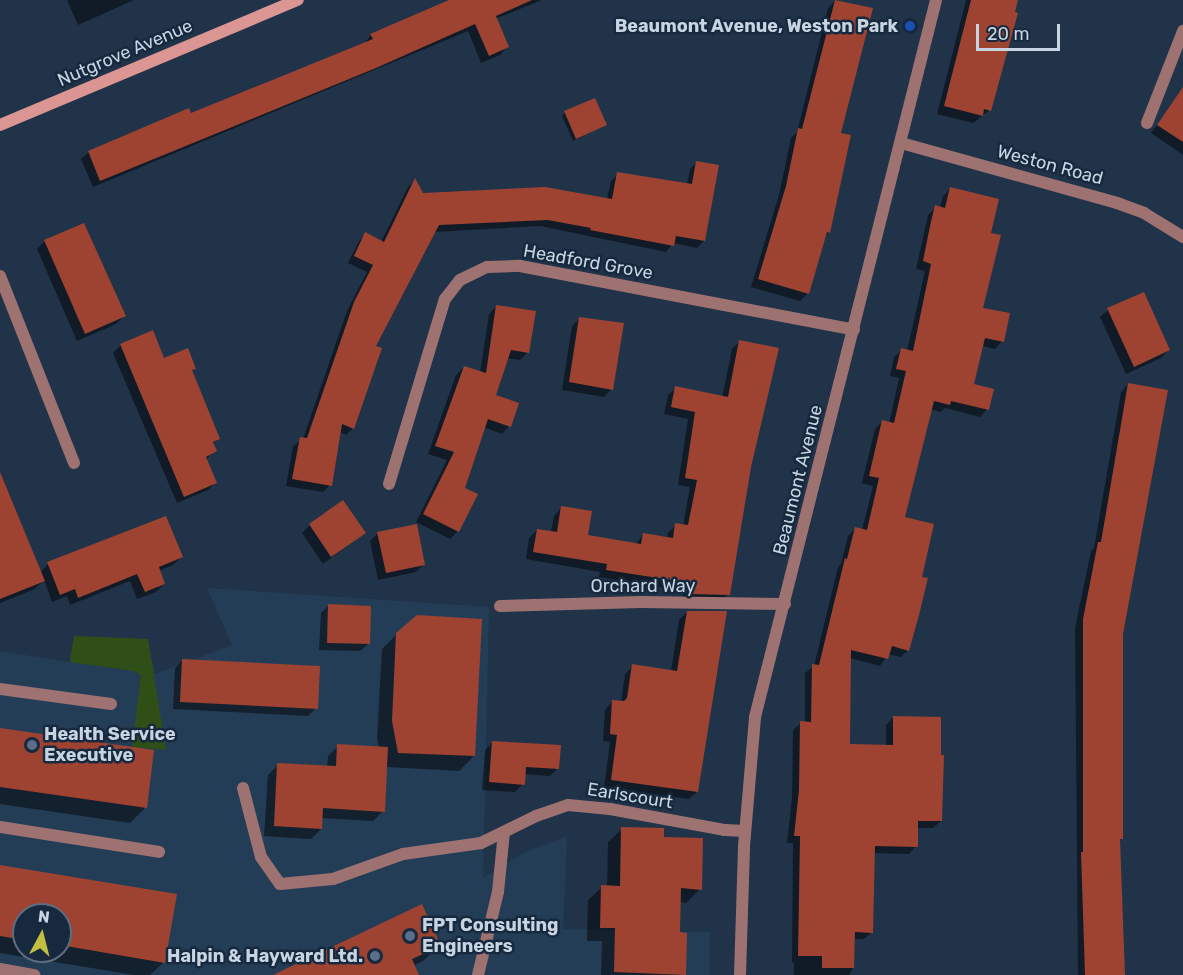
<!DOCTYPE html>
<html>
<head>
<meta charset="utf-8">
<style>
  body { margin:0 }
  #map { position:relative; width:1183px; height:975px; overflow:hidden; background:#203349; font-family:Rubik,sans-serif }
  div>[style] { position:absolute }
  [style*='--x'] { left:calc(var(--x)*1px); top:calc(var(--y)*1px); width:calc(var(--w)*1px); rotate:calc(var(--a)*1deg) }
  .built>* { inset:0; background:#243d57 }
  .green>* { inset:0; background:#2f4f16 }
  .shadow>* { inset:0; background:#0007 }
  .building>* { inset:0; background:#9e4331 }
  .service>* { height:12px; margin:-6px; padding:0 6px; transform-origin:6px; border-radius:6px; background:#9e7270 }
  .minor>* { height:12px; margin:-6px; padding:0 6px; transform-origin:6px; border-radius:6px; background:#9e7270 }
  .tertiary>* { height:12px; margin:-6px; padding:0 6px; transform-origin:6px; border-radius:6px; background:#9e7270 }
  .secondary>* { height:12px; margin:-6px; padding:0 6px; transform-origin:6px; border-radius:6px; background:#db9592 }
  .dots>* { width:16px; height:16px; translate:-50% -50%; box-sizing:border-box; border:3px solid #16293e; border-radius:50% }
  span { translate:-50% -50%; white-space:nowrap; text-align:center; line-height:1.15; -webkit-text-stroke:5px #16293e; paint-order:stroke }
  .poi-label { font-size:18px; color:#c8d4e1; font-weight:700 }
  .right { translate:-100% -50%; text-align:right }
  .left { translate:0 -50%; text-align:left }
  .street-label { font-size:18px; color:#c8d4e1 }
  .north { position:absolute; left:12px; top:903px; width:60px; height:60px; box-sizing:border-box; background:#16293e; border:2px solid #5d6d7f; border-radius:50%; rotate:7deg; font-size:16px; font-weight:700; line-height:24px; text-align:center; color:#c8d4e1 }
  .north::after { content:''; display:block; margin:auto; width:21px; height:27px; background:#c1be40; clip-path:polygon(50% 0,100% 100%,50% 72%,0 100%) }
  .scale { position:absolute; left:976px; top:24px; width:84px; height:27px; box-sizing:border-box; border:3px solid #c8d4e1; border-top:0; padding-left:8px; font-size:18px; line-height:21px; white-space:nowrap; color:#c8d4e1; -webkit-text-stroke:4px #16293e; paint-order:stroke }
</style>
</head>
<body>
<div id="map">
  <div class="built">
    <i style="clip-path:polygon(evenodd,207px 588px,489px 607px,483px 878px,523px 853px,567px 836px,563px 929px,710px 932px,709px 975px,0 975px,0 651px,69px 662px,74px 636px,148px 639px,155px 674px,232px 645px,207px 588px,24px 915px,60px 915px,60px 951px,24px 951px,24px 915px)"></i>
  </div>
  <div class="green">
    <i style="clip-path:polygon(74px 636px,148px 639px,166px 750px,132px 747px,141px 675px,134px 671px,70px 662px)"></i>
  </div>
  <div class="shadow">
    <i style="clip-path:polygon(67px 0,134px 0,78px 25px)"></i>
    <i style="clip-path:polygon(454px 0,542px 0,495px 19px,507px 47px,500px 55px,481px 63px,468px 31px,93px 187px,81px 159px,89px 152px,190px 115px,364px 44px,371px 35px)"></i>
    <i style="clip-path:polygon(836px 0,871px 9px,839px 134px,829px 232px,825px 236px,808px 293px,800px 301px,751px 287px,779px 195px,791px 138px,797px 132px,828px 8px)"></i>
    <i style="clip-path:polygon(966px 0,1017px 0,990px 110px,973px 123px,937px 114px)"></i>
    <i style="clip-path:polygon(1180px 94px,1183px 96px,1183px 155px,1151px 133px)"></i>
    <i style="clip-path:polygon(565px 112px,605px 125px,573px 141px,562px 116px)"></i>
    <i style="clip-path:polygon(697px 162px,704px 241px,697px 248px,673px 243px,666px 252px,540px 226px,434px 232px,374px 347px,353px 428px,346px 435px,339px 432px,330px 485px,323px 492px,286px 486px,293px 446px,303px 439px,347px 311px,367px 272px,348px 263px,359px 241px,366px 234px,381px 242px,408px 187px,414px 181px,422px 195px,607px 199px,611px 181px,618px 174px,687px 185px,690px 169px)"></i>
    <i style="clip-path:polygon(950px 189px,989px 234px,982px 309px,1002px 341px,995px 349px,982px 346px,972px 385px,987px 409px,980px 417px,945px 408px,941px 412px,930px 409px,903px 518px,920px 578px,908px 650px,901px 657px,888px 654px,880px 666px,850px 658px,848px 746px,886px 746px,886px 725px,894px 717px,941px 821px,933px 828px,917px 828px,916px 846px,909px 854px,873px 853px,872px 932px,864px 939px,853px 939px,853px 968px,849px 975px,794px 975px,794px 963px,792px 963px,793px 843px,787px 843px,792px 798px,793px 730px,801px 723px,805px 723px,805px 673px,814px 666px,838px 567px,841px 564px,848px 536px,855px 529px,862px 530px,873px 486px,862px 483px,875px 429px,882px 422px,889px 424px,899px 378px,890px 376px,894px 357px,902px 350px,907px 351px,925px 271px,916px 269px,928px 215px,936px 207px,940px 208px,943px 196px)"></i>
    <i style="clip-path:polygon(45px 241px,124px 316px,116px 324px,77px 341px,37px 249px)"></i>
    <i style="clip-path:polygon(1143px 294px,1168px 350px,1161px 358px,1126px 374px,1100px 317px,1108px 310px)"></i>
    <i style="clip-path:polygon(496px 307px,528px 352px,520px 360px,507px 358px,494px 396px,509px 426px,502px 434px,483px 427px,463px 489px,458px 531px,450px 539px,416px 522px,447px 460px,428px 454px,456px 375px,464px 367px,480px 373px,489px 314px)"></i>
    <i style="clip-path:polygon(580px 318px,612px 389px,604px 397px,562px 390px,572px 326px)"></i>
    <i style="clip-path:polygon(740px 341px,749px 466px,728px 594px,721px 602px,682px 602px,684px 591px,599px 577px,600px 572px,526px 559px,529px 538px,537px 530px,551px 532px,554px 516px,561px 508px,587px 536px,635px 545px,643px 535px,667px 538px,668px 533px,676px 525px,683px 526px,690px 487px,678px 485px,688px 419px,664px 414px,668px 395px,676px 388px,722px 398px,732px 349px)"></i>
    <i style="clip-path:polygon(121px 345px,195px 368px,191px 372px,218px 439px,212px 445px,215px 451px,205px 460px,215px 483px,208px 490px,177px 503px,113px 353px)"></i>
    <i style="clip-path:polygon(1128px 384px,1121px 634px,1121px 838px,1119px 841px,1123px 975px,1078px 975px,1075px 628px,1091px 551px,1094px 548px,1121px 392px)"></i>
    <i style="clip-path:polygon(0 473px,40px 573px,48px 564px,181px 557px,173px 565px,158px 571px,164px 584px,156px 592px,137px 599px,130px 581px,70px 605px,67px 596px,52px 602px,44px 580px,35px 589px,0 603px)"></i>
    <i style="clip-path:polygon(310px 525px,364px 533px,323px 564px,302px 533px)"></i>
    <i style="clip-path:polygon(378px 533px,424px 564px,416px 572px,378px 580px,370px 541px)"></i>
    <i style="clip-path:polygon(328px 606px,368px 644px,360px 651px,319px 650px,321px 613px)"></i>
    <i style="clip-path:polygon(687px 612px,697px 792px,689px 799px,604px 787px,610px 742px,603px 741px,605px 710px,612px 702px,621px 703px,625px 674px,633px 666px,671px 671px,679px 620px)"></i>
    <i style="clip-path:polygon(397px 634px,474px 756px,459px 771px,386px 767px,383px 811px,373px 821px,321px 818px,321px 829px,311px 839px,264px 836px,268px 775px,278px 765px,327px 767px,328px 756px,338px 746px,379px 748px,377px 738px,382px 649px)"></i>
    <i style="clip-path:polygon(182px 661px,316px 708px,308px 716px,173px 709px,175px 668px)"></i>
    <i style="clip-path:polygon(0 729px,145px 808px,130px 823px,0 804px)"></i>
    <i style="clip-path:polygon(493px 742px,558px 768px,550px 776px,524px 774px,523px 784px,515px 792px,482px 790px,485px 750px)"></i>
    <i style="clip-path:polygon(622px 829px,662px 839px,700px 889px,686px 903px,680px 902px,679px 934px,685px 934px,684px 975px,601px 975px,602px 941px,587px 941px,588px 900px,602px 887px,607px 887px,608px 842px)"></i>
    <i style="clip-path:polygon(evenodd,0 867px,164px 962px,150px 975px,134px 975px,0 953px,0 867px,24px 915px,60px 915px,60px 951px,24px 951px,24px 915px)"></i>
    <i style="clip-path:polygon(439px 946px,423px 961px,413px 966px,275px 975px)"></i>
  </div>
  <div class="building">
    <i style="clip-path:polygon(449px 0,532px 0,496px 16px,509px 47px,489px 56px,475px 24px,376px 68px,100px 181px,88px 151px,189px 108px,191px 113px,373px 39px,370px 34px)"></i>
    <i style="clip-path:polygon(835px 0,873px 8px,841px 133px,851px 135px,830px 233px,827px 232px,809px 294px,758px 279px,786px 186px,798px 128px,802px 129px)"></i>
    <i style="clip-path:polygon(971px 0,1018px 0,1015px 12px,1018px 13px,991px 111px,984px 109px,983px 116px,944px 106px)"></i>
    <i style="clip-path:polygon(1183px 87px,1183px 142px,1157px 125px)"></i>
    <i style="clip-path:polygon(595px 98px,607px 125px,576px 139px,564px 111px)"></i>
    <i style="clip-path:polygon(696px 161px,719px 165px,705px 241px,676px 236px,674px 246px,590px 230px,591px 228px,548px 220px,439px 225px,376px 346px,382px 348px,354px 429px,342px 424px,332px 486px,292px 479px,300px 437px,307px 438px,354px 302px,373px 265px,354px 256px,365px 232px,384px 242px,415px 178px,423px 193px,545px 187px,612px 199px,617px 172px,692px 184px)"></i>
    <i style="clip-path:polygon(950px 187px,999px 199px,991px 233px,1001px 235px,983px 308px,1010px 313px,1004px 342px,985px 338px,974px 384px,994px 389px,989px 410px,951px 401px,950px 405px,934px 401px,905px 517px,934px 524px,922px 577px,928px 578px,919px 615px,909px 651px,892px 646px,888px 659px,851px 650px,850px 744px,893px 745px,893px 716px,941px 717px,941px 755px,944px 755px,942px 821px,918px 821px,918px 847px,875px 846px,873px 933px,855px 932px,854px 968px,822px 968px,822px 956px,798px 956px,800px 836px,794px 836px,799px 790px,800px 721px,811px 722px,812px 664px,819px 665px,845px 558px,847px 559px,855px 527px,867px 530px,879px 478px,869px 476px,882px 420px,894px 423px,906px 371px,896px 369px,901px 348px,913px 351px,931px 264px,923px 261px,930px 226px,935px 205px,945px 208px)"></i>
    <i style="clip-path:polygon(84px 223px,126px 316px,85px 334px,44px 240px)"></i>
    <i style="clip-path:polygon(1144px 292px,1170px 350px,1134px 367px,1107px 308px)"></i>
    <i style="clip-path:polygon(496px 305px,536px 311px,529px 353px,511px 350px,496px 395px,519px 403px,511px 427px,488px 419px,465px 488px,478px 494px,459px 532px,423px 514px,454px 452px,435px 446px,464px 366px,486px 373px)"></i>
    <i style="clip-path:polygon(579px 317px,624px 323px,613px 390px,569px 382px)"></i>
    <i style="clip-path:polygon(153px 330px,164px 358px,188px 348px,196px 369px,192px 370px,220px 439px,213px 442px,217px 451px,206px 457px,217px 483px,184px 497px,120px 344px)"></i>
    <i style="clip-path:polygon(739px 340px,779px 348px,751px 467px,730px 595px,689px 594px,691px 583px,606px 570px,607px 564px,533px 552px,537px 529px,557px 532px,561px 506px,592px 511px,588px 535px,641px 544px,643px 533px,673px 538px,675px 523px,688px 525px,697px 480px,685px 478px,695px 412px,671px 407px,675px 386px,728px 397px)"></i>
    <i style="clip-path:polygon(1128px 383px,1168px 390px,1123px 634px,1123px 839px,1120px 839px,1125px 975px,1085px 975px,1081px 852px,1083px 852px,1083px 619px,1098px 542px,1101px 542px)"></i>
    <i style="clip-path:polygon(0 472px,45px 581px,0 599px)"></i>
    <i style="clip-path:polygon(343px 500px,366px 533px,331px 557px,309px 524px)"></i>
    <i style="clip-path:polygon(166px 516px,183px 557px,159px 567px,165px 584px,145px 592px,137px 574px,78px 598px,75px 589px,60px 595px,47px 562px)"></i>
    <i style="clip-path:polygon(417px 524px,425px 565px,386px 573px,377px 532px)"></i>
    <i style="clip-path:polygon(328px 604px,371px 606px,370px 644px,327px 643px)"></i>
    <i style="clip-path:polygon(687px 611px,727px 611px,698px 792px,611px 780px,617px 735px,610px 734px,612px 700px,624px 701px,627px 698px,632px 664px,677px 671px)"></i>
    <i style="clip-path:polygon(417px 615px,482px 619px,475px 756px,398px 753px,392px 721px,396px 633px)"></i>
    <i style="clip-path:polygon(182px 659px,320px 666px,318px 709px,180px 702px)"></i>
    <i style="clip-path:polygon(0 728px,154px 750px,147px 808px,0 787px)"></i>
    <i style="clip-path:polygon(492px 741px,561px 745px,559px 769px,526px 767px,525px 785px,489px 782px)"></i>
    <i style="clip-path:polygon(337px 744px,388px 747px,385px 812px,323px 808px,322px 829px,274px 826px,277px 763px,336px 766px)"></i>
    <i style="clip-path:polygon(621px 827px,664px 828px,664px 837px,703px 838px,702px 890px,681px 888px,680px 932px,687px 933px,686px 975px,614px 972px,615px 928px,600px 928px,601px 885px,620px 886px)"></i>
    <i style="clip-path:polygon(0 865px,177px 894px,165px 963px,60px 945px,60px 915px,24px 915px,24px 940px,0 936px)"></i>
    <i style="clip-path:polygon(422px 904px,441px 946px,412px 959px,419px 975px,273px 975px)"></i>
  </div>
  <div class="service">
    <i style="--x:1147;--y:123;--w:99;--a:-68.6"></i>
    <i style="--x:0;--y:689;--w:112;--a:7.7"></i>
    <i style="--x:243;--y:788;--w:71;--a:75.4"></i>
    <i style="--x:261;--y:857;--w:33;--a:55"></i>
    <i style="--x:280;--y:884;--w:53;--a:-5.4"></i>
    <i style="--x:333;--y:879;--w:74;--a:-19.7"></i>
    <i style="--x:403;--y:854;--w:79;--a:-8"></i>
    <i style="--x:0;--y:827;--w:161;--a:8.9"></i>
    <i style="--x:0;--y:969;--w:35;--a:10"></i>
    <i style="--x:478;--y:975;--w:85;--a:-76.5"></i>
    <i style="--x:498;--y:892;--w:60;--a:-84.3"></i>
  </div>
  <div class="minor">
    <i style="--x:901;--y:143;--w:224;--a:15.5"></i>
    <i style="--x:1117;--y:203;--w:29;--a:20"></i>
    <i style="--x:1144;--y:213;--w:46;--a:31.6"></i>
    <i style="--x:0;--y:276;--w:201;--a:68.4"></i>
    <i style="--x:389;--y:484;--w:193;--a:-73.2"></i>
    <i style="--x:445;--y:299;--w:24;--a:-52"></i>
    <i style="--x:460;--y:280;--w:30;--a:-26"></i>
    <i style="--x:487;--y:267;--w:33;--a:-2"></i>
    <i style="--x:520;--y:266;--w:340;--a:10.8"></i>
    <i style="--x:500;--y:606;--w:141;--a:-1.6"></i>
    <i style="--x:641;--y:602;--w:144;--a:0.8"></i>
    <i style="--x:481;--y:843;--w:61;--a:-26.1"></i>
    <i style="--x:536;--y:816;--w:34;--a:-19"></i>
    <i style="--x:568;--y:805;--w:42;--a:5.4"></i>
    <i style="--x:610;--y:809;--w:116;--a:10.4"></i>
    <i style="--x:724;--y:830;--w:21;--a:3"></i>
  </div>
  <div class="tertiary">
    <i style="--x:740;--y:975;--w:129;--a:-88.2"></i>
    <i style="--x:744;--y:846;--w:129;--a:-85.1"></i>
    <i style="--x:755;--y:717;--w:739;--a:-75.83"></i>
  </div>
  <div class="secondary">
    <i style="--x:0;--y:125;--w:323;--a:-22.8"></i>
  </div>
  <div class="dots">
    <i style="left:910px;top:26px;background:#1a4fb4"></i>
    <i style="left:32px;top:745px;background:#5c6f8a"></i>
    <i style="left:410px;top:936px;background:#5c6f8a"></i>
    <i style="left:375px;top:956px;background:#5c6f8a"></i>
  </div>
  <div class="poi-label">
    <span class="right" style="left:898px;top:26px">Beaumont Avenue, Weston Park</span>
    <span class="left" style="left:44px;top:745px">Health Service<br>Executive</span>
    <span class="left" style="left:422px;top:936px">FPT Consulting<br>Engineers</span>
    <span class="right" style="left:363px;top:956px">Halpin &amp; Hayward Ltd.</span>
  </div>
  <div class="street-label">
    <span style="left:125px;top:53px;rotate:-23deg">Nutgrove Avenue</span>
    <span style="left:1050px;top:165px;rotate:15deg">Weston Road</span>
    <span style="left:588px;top:262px;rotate:10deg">Headford Grove</span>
    <span style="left:798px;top:480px;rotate:-76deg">Beaumont Avenue</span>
    <span style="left:643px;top:586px">Orchard Way</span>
    <span style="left:630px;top:796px;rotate:9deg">Earlscourt</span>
  </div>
  <div class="north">N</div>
  <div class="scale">20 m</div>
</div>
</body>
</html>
